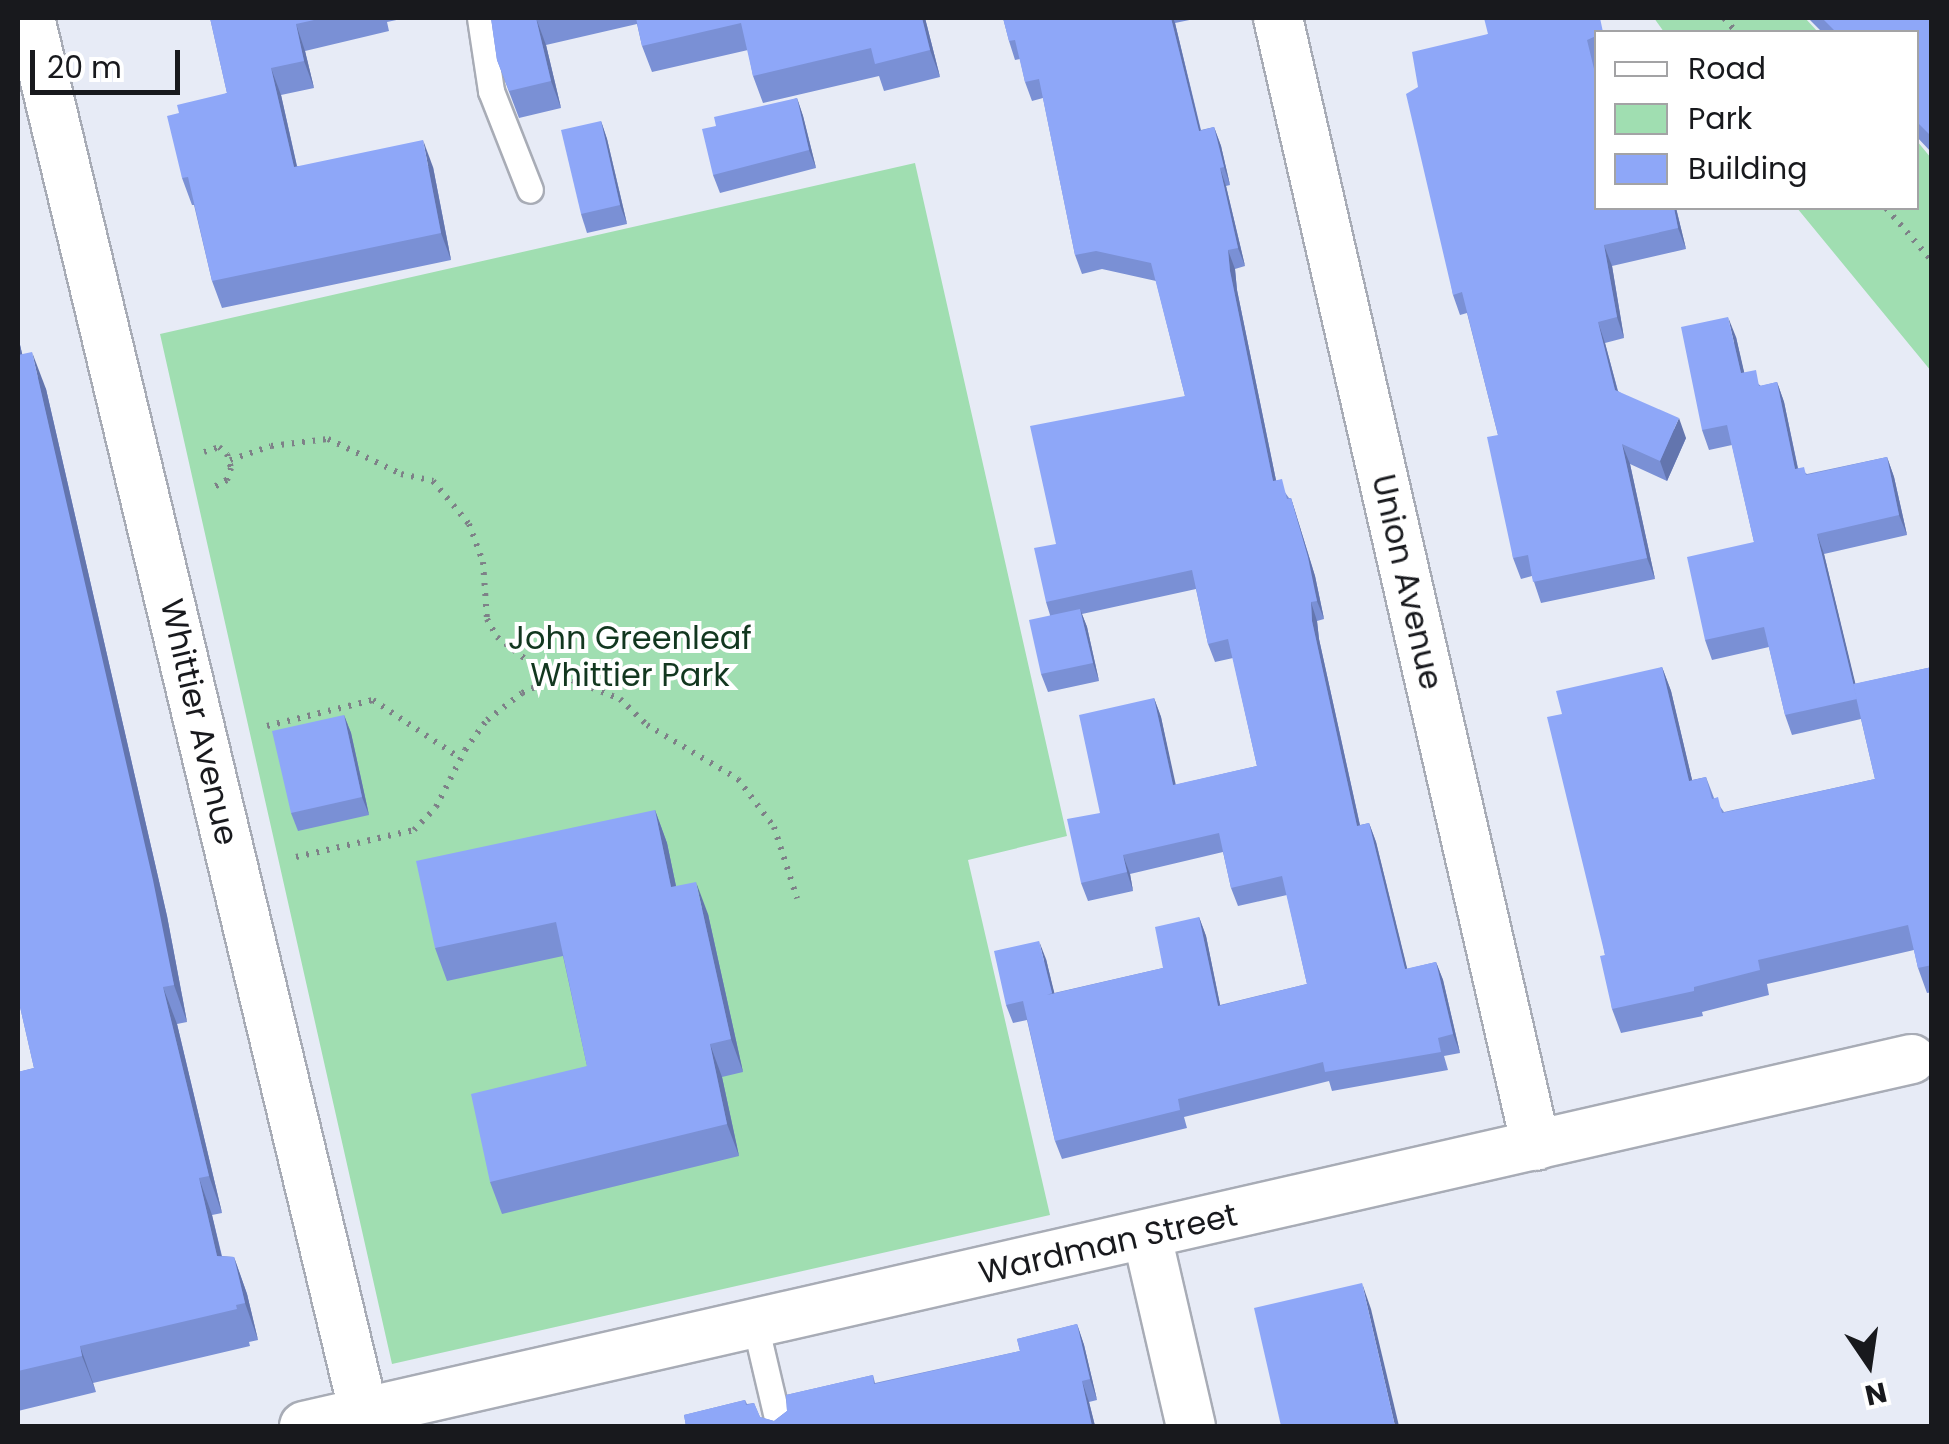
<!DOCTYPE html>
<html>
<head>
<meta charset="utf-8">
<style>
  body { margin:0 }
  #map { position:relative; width:1949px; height:1444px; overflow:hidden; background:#e7ebf6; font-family:Poppins,sans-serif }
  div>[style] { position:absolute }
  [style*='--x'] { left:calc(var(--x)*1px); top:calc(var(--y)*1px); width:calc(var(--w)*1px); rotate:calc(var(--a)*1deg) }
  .green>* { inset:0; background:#a0deb1 }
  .path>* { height:6px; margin-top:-3px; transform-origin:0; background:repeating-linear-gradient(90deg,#7e8188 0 2.5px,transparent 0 10.5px) }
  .roads { filter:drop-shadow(2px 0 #a8acb6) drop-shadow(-2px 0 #a8acb6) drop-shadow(0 2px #a8acb6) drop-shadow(0 -2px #a8acb6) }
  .service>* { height:25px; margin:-12.5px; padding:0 12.5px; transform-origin:12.5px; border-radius:12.5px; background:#fff }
  .minor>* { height:48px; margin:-24px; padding:0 24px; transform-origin:24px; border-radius:24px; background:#fff }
  .wall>* { inset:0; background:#7a90d5 }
  .shaded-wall>* { inset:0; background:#6375ae }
  .building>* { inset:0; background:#8ea7f8 }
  span { translate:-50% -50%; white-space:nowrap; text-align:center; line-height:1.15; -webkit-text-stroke:8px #fff; paint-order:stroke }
  .street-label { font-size:32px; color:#18191d }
  .park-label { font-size:32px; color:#12371f }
  .frame { position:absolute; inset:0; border:20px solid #18191d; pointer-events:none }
  .legend { position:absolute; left:1594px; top:30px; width:325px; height:180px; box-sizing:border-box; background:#fff; border:2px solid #a3a3a5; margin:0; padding:12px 18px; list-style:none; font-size:30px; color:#18191d }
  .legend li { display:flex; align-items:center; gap:20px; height:50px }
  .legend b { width:50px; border:2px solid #a3a3a5 }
  .north { position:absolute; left:1819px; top:1314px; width:100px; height:100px; -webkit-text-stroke:8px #fff; paint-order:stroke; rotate:167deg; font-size:28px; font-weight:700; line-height:40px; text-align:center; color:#18191d }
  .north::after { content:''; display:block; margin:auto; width:35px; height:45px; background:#18191d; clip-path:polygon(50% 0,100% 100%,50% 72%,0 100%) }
  .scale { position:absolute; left:30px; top:50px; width:150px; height:45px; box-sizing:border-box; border:5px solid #18191d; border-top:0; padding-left:12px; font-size:30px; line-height:35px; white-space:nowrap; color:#18191d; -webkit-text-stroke:8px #fff; paint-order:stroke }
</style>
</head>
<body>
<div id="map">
  <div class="green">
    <i style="clip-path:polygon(1654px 18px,1805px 18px,1818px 32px,1664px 32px)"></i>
    <i style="clip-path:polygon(1917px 141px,1931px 158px,1931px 371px,1797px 208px,1916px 208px)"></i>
    <i style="clip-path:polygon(915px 163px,1067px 836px,968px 860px,1050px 1215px,392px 1364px,160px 334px)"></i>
  </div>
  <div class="path">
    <i style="--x:1724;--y:18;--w:18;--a:49"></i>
    <i style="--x:1886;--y:208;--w:70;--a:49"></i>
    <i style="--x:204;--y:452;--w:16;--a:-18"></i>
    <i style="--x:219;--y:447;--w:11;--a:41"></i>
    <i style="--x:227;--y:454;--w:15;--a:74"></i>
    <i style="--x:231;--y:468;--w:13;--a:108"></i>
    <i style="--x:227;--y:480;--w:17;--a:152"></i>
    <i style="--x:230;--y:460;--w:43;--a:-18.9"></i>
    <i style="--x:271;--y:446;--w:57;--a:-7"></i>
    <i style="--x:328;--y:439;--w:81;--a:25.6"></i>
    <i style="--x:401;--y:474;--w:33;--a:12"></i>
    <i style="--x:433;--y:481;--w:56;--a:50.1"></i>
    <i style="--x:469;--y:524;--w:40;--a:69.8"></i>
    <i style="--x:483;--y:562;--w:57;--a:86"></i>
    <i style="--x:487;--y:619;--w:21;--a:61"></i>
    <i style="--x:497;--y:637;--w:46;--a:37.9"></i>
    <i style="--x:533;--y:665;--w:93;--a:21.3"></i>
    <i style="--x:620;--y:699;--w:37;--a:44"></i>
    <i style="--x:647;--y:725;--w:106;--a:30.7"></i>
    <i style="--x:738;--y:779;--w:60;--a:53.1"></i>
    <i style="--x:774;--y:827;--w:75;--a:72.1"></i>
    <i style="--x:267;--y:726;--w:109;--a:-13.8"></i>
    <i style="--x:373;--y:700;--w:105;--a:33.7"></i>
    <i style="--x:296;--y:857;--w:121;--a:-12.9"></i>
    <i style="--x:414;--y:830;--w:32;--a:-46"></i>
    <i style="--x:436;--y:807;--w:64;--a:-63"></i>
    <i style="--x:465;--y:750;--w:37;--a:-54"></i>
    <i style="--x:487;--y:720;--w:44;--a:-37.6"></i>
    <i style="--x:522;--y:693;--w:41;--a:-24.7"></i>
  </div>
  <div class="roads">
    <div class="service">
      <i style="--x:480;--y:18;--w:74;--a:81.4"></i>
      <i style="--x:491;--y:91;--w:106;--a:68.5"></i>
      <i style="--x:755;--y:1324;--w:105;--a:76.8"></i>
    </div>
    <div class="minor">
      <i style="--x:30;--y:18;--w:1448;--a:76.54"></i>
      <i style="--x:1278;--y:18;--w:1157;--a:77.12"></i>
      <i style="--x:1147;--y:1236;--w:195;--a:77"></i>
      <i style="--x:304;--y:1426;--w:1649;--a:-12.86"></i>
    </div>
  </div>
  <div class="wall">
    <i style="clip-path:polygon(210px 18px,406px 18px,387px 22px,389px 31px,305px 51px,314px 88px,281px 95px,297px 166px,433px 167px,451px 260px,222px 308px,212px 281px,194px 205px,192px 205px,182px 178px,179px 113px,227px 93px)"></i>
    <i style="clip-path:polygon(491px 18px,925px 18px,940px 77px,884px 91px,879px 76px,763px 103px,753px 76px,748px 50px,652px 72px,642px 46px,637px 24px,546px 45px,561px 108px,519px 118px,497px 60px)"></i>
    <i style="clip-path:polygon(1003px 18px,1199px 18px,1175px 23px,1201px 130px,1214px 127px,1221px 146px,1230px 185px,1226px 186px,1245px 266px,1235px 269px,1237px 290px,1276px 480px,1289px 498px,1291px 498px,1315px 576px,1324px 619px,1317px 621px,1319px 639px,1360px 825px,1369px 823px,1376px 842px,1407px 969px,1436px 962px,1443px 980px,1460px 1053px,1444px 1056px,1448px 1070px,1332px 1091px,1329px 1081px,1184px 1117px,1187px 1128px,1062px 1159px,1055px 1141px,1027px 1020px,1013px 1023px,1006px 1005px,1046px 959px,1054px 993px,1163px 968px,1199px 917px,1206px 936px,1220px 1005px,1307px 984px,1287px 895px,1238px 906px,1231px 888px,1223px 852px,1130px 874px,1133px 891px,1088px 901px,1081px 883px,1100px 813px,1154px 698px,1161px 717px,1175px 785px,1257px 766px,1233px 658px,1215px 662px,1208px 644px,1196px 589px,1082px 614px,1087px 627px,1099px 681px,1048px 692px,1041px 674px,1050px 615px,1046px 602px,1056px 544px,1185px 396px,1156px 281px,1102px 269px,1082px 274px,1075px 255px,1043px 98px,1032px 101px,1025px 82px,1020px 59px,1015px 60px,1009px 41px)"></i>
    <i style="clip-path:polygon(1808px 18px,1932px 18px,1932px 153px,1916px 136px,1916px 32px,1822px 32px)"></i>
    <i style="clip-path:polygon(1596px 32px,1596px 60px,1595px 61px,1596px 68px,1596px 208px,1676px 208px,1686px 249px,1612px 266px,1624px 338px,1605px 343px,1618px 391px,1686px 438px,1667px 481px,1630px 464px,1655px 579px,1541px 603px,1532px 576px,1521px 579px,1513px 558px,1498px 435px,1467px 313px,1460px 315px,1453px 295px,1418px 87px,1488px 34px)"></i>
    <i style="clip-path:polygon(797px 98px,803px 116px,816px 168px,720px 193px,713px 175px,716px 126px)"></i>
    <i style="clip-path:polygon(601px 121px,607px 139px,627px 224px,587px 233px,581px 214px)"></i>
    <i style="clip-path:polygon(18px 336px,22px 354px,46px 389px,167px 916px,187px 1022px,177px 1024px,222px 1213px,212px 1215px,222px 1256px,234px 1257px,247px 1294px,258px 1340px,249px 1342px,250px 1346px,93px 1383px,96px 1392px,18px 1411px,18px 1072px,34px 1068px,18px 998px)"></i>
    <i style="clip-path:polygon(1736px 337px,1744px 373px,1761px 386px,1777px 382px,1784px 402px,1798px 468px,1807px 474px,1887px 457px,1894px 477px,1907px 535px,1824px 554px,1855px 684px,1932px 667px,1932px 992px,1927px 993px,1918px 968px,1914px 950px,1767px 984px,1769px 995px,1702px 1012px,1703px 1016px,1621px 1033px,1612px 1009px,1605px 955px,1562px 714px,1662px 667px,1671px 691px,1692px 780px,1706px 777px,1714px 798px,1724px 812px,1875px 779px,1861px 719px,1792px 735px,1785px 715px,1769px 647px,1712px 660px,1705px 640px,1754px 542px,1732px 445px,1709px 450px,1702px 430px)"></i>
    <i style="clip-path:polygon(344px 715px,351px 733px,369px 815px,298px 831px,291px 813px)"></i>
    <i style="clip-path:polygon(655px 810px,667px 843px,676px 886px,708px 914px,743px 1072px,722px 1077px,739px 1156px,502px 1214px,490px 1182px,587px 1066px,563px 956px,447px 981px,435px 948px)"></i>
    <i style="clip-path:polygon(1077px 1324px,1084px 1345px,1097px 1400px,1089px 1402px,1095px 1426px,686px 1426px,684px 1415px,745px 1400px,747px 1404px,754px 1403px,760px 1417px,774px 1421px,787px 1411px,786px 1395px,873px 1375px,875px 1383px,1020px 1351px,1017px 1339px)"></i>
  </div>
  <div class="shaded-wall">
    <i style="clip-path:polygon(536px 18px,546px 45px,561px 108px,551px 81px)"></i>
    <i style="clip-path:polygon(922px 18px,925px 18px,940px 77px,930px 50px)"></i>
    <i style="clip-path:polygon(1171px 18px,1173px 18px,1175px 23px,1205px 149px,1199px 131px)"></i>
    <i style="clip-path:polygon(296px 24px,305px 51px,314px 88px,304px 61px)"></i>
    <i style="clip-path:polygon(271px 68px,281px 95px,303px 194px,294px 167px)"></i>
    <i style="clip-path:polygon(797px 98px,803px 116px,816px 168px,809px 150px)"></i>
    <i style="clip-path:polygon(601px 121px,607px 139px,627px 224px,620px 205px)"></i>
    <i style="clip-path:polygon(1214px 127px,1221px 146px,1230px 185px,1224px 167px)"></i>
    <i style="clip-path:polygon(423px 140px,433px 167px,451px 260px,441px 233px)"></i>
    <i style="clip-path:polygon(1220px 168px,1226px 186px,1245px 266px,1238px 248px)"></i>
    <i style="clip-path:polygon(1674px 208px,1676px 208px,1686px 249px,1678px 228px)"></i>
    <i style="clip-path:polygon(1604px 245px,1612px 266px,1624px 338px,1617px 317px)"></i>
    <i style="clip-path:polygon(1228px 250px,1235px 269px,1237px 290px,1280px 500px,1273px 481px,1230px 271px)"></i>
    <i style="clip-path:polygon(1728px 317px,1736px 337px,1749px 393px,1741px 373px)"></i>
    <i style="clip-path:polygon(1598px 322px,1605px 343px,1623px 411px,1615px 390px)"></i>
    <i style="clip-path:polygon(18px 336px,31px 392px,18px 355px)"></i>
    <i style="clip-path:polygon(32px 352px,46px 389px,167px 916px,187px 1022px,174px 985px)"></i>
    <i style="clip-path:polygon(1777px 382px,1784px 402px,1802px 489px,1795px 469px)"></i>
    <i style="clip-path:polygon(1679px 418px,1686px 438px,1667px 481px,1660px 461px)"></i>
    <i style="clip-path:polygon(1622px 444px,1630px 464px,1655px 579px,1647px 558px)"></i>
    <i style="clip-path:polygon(1887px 457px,1894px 477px,1907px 535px,1899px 515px)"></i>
    <i style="clip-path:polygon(1291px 498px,1315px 576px,1324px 619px,1317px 601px)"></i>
    <i style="clip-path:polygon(1817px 534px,1824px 554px,1864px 719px,1857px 699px)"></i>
    <i style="clip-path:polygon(1311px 602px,1317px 621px,1319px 639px,1364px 844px,1357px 826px,1312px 621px)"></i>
    <i style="clip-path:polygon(1080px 609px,1087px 627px,1099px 681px,1093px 663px)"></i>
    <i style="clip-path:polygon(1662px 667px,1671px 691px,1698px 805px,1689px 781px)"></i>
    <i style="clip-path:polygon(1154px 698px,1161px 717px,1180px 804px,1173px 785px)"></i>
    <i style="clip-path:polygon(344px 715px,351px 733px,369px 815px,362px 797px)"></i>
    <i style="clip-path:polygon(655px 810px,667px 843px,683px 920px,671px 887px)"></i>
    <i style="clip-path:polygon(1369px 823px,1376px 842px,1412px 988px,1405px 969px)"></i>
    <i style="clip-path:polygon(1123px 855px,1130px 874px,1133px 891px,1127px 872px)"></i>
    <i style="clip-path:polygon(696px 882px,708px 914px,743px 1072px,731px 1039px)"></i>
    <i style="clip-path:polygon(1199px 917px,1206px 936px,1224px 1024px,1218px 1006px)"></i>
    <i style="clip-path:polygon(1039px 941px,1046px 959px,1059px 1012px,1052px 993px)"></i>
    <i style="clip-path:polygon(1436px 962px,1443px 980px,1460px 1053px,1453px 1034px)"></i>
    <i style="clip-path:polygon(163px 987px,177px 1024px,222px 1213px,209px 1176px)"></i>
    <i style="clip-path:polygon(710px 1044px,722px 1077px,739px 1156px,727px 1124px)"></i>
    <i style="clip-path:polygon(199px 1178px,212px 1215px,230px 1293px,217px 1256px)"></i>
    <i style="clip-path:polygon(234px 1257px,247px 1294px,258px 1340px,245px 1303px)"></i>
    <i style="clip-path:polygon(1362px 1283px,1371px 1309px,1399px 1426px,1395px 1426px)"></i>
    <i style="clip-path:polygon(1077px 1324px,1084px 1345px,1097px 1400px,1090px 1379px)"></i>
    <i style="clip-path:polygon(80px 1346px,93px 1383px,96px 1392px,82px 1356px)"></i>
    <i style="clip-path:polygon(1082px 1381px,1089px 1402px,1095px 1426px,1092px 1426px)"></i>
  </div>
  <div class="building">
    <i style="clip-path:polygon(210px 18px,323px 18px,296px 24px,304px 61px,271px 68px,294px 167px,423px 140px,441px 233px,212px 281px,188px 177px,182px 178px,167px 116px,179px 113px,177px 105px,227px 93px)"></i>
    <i style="clip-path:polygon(491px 18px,536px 18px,551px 81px,509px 91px,497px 60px)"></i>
    <i style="clip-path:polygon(636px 18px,922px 18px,930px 50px,875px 64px,871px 48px,753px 76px,741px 23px,642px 46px)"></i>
    <i style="clip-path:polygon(1003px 18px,1171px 18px,1199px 131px,1214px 127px,1224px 167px,1220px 168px,1238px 248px,1228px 250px,1230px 271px,1273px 481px,1282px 479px,1287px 499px,1291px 498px,1308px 557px,1317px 601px,1311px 602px,1312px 621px,1357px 826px,1369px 823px,1405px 969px,1436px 962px,1453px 1034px,1438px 1038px,1441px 1052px,1325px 1072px,1323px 1062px,1178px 1099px,1180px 1110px,1055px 1141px,1023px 1001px,1006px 1005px,994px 951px,1039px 941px,1052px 993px,1047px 995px,1163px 968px,1155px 927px,1199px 917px,1218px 1006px,1307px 984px,1282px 876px,1231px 888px,1219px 833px,1123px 855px,1127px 872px,1081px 883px,1067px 819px,1100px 813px,1079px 715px,1154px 698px,1173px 785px,1257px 766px,1228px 639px,1208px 644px,1192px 570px,1046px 602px,1034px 548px,1056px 544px,1030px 426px,1185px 396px,1151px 263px,1096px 251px,1075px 255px,1039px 79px,1025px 82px,1015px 40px,1009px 41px)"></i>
    <i style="clip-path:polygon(1484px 18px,1600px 18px,1603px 32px,1596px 32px,1596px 36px,1587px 40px,1596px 77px,1596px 208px,1674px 208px,1678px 228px,1604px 245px,1617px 317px,1598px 322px,1615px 390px,1679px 418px,1660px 461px,1622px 444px,1647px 558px,1533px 582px,1528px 555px,1513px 558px,1487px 437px,1498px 435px,1462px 292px,1453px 295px,1406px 94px,1418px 87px,1412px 52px,1488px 34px)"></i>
    <i style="clip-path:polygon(1822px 18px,1932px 18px,1932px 137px,1916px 121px,1916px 32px,1836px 32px)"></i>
    <i style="clip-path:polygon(797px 98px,809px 150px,713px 175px,702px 129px,716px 126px,714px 117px)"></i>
    <i style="clip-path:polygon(601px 121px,620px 205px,581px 214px,561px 130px)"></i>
    <i style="clip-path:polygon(1728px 317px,1741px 373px,1756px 370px,1759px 386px,1777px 382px,1795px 469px,1804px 467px,1806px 475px,1887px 457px,1899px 515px,1817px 534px,1857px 699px,1785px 715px,1764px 627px,1705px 640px,1687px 557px,1754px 542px,1727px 425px,1702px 430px,1681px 327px)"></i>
    <i style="clip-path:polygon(32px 352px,153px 880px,174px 985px,163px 987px,209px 1176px,199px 1178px,217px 1256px,234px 1257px,245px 1303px,236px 1305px,237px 1309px,80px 1346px,82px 1356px,18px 1371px,18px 1072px,34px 1068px,18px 998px,18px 354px,18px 355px)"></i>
    <i style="clip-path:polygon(1080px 609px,1093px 663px,1041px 674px,1029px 620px)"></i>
    <i style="clip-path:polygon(1662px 667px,1689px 781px,1706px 777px,1712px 799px,1718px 797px,1722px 813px,1875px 779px,1853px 684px,1932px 667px,1932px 965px,1918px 968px,1908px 925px,1758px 960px,1760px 970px,1694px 987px,1694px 991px,1612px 1009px,1600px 956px,1605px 955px,1547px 717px,1562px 714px,1556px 691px)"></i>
    <i style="clip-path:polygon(344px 715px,362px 797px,291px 813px,272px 731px)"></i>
    <i style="clip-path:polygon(655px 810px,671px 887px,696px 882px,731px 1039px,710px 1044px,727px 1124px,490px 1182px,471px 1094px,587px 1066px,556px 922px,435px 948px,416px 861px)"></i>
    <i style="clip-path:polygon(1362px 1283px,1395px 1426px,1281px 1426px,1254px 1308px)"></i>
    <i style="clip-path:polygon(1077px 1324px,1090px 1379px,1082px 1381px,1092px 1426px,686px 1426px,684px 1415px,745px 1400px,746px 1405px,754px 1403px,760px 1417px,774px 1421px,787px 1411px,786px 1395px,873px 1375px,874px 1384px,1020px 1351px,1017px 1339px)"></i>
  </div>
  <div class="street-label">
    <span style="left:1407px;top:582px;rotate:77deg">Union Avenue</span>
    <span style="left:199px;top:722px;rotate:77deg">Whittier Avenue</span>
    <span style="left:1108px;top:1244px;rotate:-13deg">Wardman Street</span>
  </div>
  <div class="park-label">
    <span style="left:630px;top:657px">John Greenleaf<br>Whittier Park</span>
  </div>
  <div class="frame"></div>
  <ul class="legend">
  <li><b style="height:12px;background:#fff"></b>Road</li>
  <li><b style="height:28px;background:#a0deb1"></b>Park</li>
  <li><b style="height:28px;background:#8ea7f8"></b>Building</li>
  </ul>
  <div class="north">N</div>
  <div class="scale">20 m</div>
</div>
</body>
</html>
